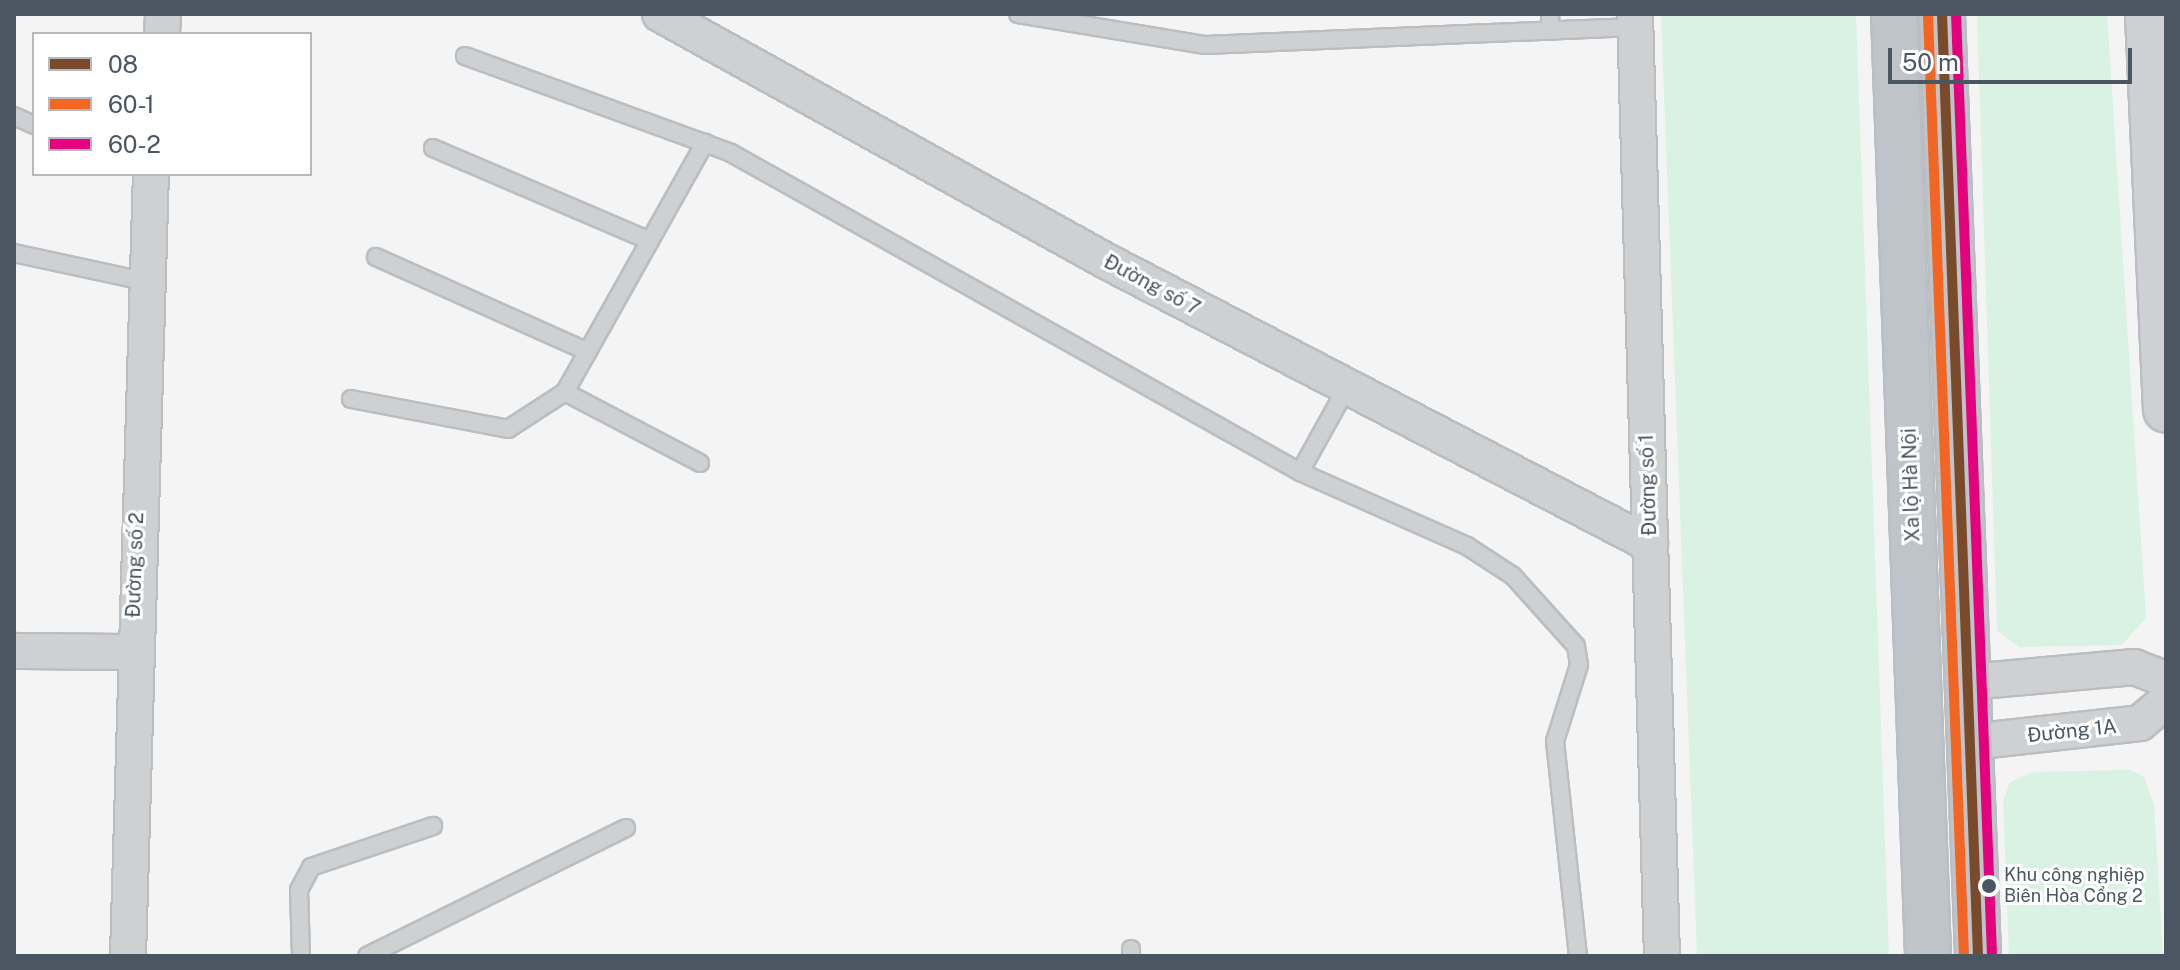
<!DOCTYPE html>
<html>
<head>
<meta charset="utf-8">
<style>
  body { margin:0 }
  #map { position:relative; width:2180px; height:970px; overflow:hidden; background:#f4f4f4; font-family:"Public Sans",sans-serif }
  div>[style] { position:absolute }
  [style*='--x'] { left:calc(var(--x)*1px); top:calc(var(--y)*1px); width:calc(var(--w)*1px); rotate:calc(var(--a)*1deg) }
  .green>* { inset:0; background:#d9f2e3 }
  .roads { filter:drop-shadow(2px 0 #b9bec3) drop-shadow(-2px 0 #b9bec3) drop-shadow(0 2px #b9bec3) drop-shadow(0 -2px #b9bec3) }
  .lane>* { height:16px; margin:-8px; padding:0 8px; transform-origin:8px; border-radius:8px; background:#ced0d2 }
  .street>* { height:34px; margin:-17px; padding:0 17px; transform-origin:17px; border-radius:17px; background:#ced0d2 }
  .secondary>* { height:44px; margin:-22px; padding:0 22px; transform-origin:22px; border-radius:22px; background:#ced0d4 }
  .highway>* { height:44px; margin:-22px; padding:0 22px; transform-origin:22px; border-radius:22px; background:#bec4c9 }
  .bus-1>* { height:10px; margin:-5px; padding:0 5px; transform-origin:5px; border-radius:5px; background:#7a4b2a }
  .bus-2>* { height:10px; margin:-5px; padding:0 5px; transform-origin:5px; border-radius:5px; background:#f26522 }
  .bus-3>* { height:10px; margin:-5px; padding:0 5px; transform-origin:5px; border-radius:5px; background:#e5007d }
  .dots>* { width:22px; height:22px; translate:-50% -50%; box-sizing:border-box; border:4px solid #fff; border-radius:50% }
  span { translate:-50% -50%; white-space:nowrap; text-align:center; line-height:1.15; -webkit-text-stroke:6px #fff; paint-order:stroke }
  .bus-label { font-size:18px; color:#4a5661 }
  .left { translate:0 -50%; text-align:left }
  .street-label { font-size:20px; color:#4a5661 }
  .frame { position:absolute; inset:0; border:16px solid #4a5661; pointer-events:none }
  .legend { position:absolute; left:32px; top:32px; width:280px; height:144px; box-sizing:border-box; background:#fff; border:2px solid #b7bbc0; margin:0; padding:10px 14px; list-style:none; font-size:24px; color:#4a5661 }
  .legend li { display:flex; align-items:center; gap:16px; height:40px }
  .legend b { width:40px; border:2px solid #b7bbc0 }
  .scale { position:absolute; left:1888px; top:48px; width:244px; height:36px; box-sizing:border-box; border:4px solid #4a5661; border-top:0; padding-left:10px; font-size:24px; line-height:28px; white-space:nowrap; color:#4a5661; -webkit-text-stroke:6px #fff; paint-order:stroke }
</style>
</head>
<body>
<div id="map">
  <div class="green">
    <i style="clip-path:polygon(1661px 14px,1856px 14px,1889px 956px,1697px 956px)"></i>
    <i style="clip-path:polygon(1977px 14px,2107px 14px,2146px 618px,2122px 645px,2019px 647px,1997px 631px)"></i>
    <i style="clip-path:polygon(2131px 770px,2144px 777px,2154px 804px,2163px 956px,2009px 956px,2003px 801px,2010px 782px,2033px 772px)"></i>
  </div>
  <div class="roads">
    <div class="lane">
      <i style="--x:1018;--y:14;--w:190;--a:9.4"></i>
      <i style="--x:1205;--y:45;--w:430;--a:-2.4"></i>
      <i style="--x:1550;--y:14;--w:17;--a:87"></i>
      <i style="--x:465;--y:56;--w:283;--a:20"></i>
      <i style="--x:731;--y:153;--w:652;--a:29.28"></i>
      <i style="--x:14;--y:116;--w:22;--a:24"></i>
      <i style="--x:433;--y:148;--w:236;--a:23.2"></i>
      <i style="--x:14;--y:253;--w:133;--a:12.2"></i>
      <i style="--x:376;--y:257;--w:232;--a:24.1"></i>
      <i style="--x:1346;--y:389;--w:95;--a:119"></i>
      <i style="--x:1300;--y:472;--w:183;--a:23.9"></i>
      <i style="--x:1467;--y:546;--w:55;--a:33.1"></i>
      <i style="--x:1513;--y:576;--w:94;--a:48"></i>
      <i style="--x:1576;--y:646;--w:19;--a:81"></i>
      <i style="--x:1579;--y:665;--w:80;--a:107.5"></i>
      <i style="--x:1555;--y:741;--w:216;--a:83.9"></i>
      <i style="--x:351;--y:399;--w:160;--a:10.8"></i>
      <i style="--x:508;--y:429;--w:68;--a:-33"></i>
      <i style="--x:700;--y:463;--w:153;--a:-152.3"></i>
      <i style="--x:565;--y:392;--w:286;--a:-60.7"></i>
      <i style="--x:301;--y:956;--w:66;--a:-91.7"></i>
      <i style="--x:299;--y:890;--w:26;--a:-62"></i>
      <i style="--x:311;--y:867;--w:129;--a:-18.6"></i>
      <i style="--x:367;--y:956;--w:289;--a:-26.3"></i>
      <i style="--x:1131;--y:956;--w:7;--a:-90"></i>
    </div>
    <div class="street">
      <i style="--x:660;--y:14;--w:512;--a:28.97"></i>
      <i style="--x:1108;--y:262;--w:611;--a:27.49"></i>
      <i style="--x:1635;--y:14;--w:942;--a:88.36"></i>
      <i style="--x:162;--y:34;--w:20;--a:-87"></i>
      <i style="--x:14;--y:651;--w:118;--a:0.5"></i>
      <i style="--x:1969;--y:682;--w:166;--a:-5.2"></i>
      <i style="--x:2134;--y:667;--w:34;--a:21"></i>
      <i style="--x:1971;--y:742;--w:170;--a:-6.4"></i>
      <i style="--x:2140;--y:723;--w:34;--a:-40"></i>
      <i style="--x:128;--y:956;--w:782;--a:-88.32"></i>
    </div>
    <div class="secondary">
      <i style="--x:2148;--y:14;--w:396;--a:87.4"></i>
    </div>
    <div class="highway">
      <i style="--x:1894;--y:14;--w:943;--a:87.93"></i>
      <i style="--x:1942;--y:14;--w:943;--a:87.81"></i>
    </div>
  </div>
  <div class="bus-1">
    <i style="--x:1942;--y:14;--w:943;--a:87.81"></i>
  </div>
  <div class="bus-2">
    <i style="--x:1928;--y:15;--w:942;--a:87.81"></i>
  </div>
  <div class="bus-3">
    <i style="--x:1956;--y:14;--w:942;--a:87.81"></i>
  </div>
  <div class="dots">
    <i style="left:1989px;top:886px;background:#4a5661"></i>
  </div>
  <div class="bus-label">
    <span class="left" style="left:2004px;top:886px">Khu công nghiệp<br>Biên Hòa Cổng 2</span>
  </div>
  <div class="street-label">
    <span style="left:1152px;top:285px;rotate:28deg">Đường số 7</span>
    <span style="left:1648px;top:485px;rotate:-92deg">Đường số 1</span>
    <span style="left:1911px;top:485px;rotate:-92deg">Xa lộ Hà Nội</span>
    <span style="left:135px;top:565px;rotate:-88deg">Đường số 2</span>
    <span style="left:2072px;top:731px;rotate:-6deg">Đường 1A</span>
  </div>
  <div class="frame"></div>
  <ul class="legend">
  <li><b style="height:10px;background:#7a4b2a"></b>08</li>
  <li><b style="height:10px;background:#f26522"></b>60-1</li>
  <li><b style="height:10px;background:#e5007d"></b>60-2</li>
  </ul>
  <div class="scale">50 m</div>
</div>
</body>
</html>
